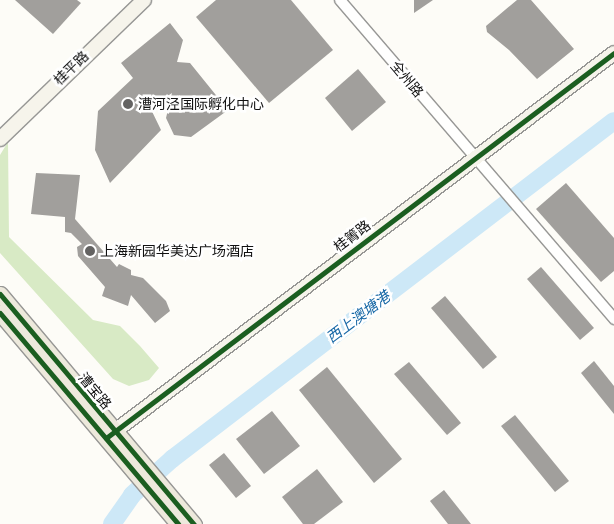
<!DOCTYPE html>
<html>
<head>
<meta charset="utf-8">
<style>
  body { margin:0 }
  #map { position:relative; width:614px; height:524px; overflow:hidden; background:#fdfcf7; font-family:"IBM Plex Serif","Noto Sans SC",serif }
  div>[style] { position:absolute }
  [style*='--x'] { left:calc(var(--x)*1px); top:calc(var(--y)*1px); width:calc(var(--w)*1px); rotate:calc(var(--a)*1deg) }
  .forest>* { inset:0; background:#d8eac5 }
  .river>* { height:18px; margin:-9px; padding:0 9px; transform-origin:9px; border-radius:9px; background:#cde8f7 }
  .building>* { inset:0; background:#a19f9c }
  .roads { filter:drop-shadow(1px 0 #979795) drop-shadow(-1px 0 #979795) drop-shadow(0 1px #979795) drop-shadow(0 -1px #979795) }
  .street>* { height:10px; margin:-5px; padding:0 5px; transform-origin:5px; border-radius:5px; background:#fffffe }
  .secondary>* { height:14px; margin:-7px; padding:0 7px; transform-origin:7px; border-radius:7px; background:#f6f4eb }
  .primary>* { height:15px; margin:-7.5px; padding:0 7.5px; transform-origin:7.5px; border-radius:7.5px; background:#ede9dc }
  .cycleway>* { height:5px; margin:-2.5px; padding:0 2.5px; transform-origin:2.5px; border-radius:2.5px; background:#1b5e20 }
  .dots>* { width:14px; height:14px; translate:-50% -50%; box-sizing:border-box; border:2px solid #fff; border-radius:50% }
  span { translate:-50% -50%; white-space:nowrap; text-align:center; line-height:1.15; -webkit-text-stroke:5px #fff; paint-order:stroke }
  .street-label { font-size:14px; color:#111 }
  .poi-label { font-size:14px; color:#111 }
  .left { translate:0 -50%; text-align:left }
  .water-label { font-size:15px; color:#1768a6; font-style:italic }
</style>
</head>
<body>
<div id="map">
  <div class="forest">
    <i style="clip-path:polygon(8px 142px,9px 237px,93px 320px,120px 326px,140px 346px,159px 368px,149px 380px,129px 386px,113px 379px,0 253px,0 155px)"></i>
  </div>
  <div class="river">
    <i style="--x:112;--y:524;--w:35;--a:-55"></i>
    <i style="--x:132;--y:495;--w:54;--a:-42"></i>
    <i style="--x:172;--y:459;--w:556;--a:-37.41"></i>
  </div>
  <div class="building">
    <i style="clip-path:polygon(15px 0,77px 0,81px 3px,53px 34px)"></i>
    <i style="clip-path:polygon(216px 0,291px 0,333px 50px,269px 103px,196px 17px)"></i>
    <i style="clip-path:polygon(414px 0,433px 0,414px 13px)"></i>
    <i style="clip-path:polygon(517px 0,531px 0,574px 49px,537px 79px,509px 50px,487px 32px,486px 26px)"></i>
    <i style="clip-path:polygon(170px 23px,183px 40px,177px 62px,190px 63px,228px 110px,191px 137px,174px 135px,166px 118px,172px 93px,163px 99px,145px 97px,161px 130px,110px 183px,95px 150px,98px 111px,133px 78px,121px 63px)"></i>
    <i style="clip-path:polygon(358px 69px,386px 102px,352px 131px,325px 98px)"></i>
    <i style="clip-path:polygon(36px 173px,80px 175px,75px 219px,117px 267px,119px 264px,131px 270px,131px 275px,143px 278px,166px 301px,170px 311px,155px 323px,131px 295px,128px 306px,102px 296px,105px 287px,78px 256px,77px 247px,82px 244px,71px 233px,65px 232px,65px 217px,31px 214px)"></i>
    <i style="clip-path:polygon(566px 183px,614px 238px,614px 271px,601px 282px,536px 209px)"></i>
    <i style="clip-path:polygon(541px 267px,594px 328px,580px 340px,527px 279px)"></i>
    <i style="clip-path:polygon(445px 296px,497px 357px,483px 369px,431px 308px)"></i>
    <i style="clip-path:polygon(594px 361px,614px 386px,614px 414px,581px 373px)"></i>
    <i style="clip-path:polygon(409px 362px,461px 423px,447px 435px,394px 374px)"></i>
    <i style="clip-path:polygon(327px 367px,402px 459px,374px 483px,299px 390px)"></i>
    <i style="clip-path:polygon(272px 411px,300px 446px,264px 474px,236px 439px)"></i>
    <i style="clip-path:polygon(515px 415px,569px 481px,555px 492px,501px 426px)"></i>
    <i style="clip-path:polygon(224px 453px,251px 486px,236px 498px,209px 465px)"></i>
    <i style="clip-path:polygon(317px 469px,343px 502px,314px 524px,303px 524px,282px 497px)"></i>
    <i style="clip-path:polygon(444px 490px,471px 524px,448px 524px,430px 501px)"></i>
  </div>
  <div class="roads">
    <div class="street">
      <i style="--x:340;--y:0;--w:421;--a:49.3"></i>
    </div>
    <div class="secondary">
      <i style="--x:0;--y:139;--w:200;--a:-44"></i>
      <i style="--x:106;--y:438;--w:637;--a:-37.16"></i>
    </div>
    <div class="primary">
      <i style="--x:0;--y:294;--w:301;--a:49.9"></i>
      <i style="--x:0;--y:313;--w:276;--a:49.8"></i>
    </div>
  </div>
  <div class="cycleway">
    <i style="--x:0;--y:294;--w:301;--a:49.9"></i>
    <i style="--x:0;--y:313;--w:276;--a:49.8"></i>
    <i style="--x:106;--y:438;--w:637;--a:-37.16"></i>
  </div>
  <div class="dots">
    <i style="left:128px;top:104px;background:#646362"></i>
    <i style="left:90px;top:251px;background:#646362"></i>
  </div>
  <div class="street-label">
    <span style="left:71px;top:68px;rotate:-44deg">桂平路</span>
    <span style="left:407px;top:79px;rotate:50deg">全州路</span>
    <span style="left:352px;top:236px;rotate:-37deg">桂箐路</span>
    <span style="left:95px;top:391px;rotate:50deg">漕宝路</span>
  </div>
  <div class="poi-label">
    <span class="left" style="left:138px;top:104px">漕河泾国际孵化中心</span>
    <span class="left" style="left:100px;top:251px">上海新园华美达广场酒店</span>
  </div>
  <div class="water-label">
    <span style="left:358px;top:317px;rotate:-37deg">西上澳塘港</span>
  </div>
</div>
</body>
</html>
